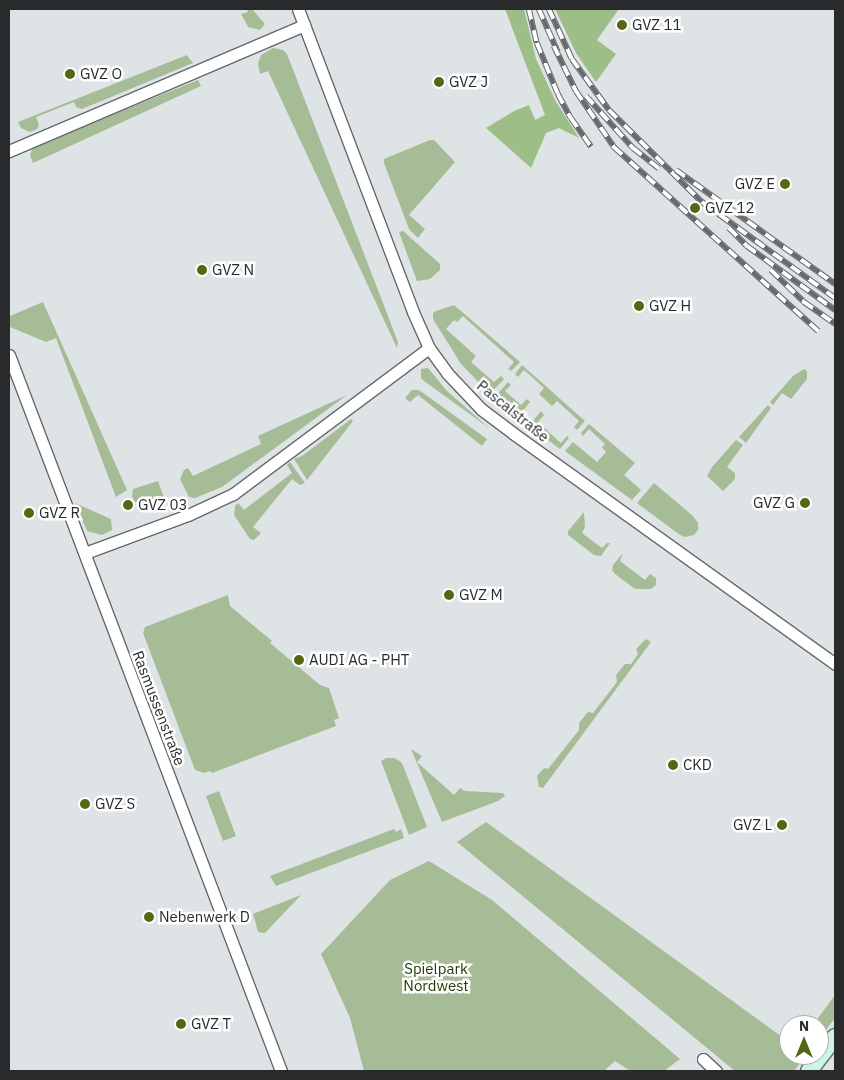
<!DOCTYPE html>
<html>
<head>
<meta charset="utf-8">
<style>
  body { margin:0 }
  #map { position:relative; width:844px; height:1080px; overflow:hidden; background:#dee3e6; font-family:"IBM Plex Sans",sans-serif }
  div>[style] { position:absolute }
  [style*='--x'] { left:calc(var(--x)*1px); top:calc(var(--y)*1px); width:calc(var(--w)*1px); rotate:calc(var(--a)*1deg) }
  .green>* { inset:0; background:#a6bc97 }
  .forest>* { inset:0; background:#9ebe87 }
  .roads { filter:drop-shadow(1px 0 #65696c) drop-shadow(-1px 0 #65696c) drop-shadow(0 1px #65696c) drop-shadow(0 -1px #65696c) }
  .street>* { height:11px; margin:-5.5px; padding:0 5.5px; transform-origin:5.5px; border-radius:5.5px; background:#fff }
  .secondary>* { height:16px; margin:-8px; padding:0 8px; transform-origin:8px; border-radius:8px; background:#ccf5e1 }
  .rail>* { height:5.5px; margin-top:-2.75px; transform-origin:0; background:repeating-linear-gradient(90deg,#fff 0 11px,#67696c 0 22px); box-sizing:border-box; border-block:1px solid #67696c }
  .dots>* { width:14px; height:14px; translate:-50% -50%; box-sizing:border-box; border:2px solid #fff; border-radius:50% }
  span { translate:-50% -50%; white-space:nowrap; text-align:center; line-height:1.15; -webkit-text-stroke:5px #fff; paint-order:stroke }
  .poi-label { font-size:15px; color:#292a2c }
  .left { translate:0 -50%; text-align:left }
  .right { translate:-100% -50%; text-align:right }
  .street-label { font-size:15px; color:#292a2c }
  .park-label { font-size:15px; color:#213d01 }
  .frame { position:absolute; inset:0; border:10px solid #292a2c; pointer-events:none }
  .north { position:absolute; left:779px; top:1015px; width:50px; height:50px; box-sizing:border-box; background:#fff; border:1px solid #a9aaab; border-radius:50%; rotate:0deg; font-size:14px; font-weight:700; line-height:20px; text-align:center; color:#292a2c }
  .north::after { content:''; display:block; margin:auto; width:18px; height:22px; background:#546814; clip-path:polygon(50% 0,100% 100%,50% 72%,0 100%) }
</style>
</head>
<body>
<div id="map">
  <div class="green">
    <i style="clip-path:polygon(247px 9px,252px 9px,265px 24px,260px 30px,248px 27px,245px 21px,241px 14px,248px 12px)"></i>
    <i style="clip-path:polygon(273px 48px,283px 50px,287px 54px,398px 342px,397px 348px,268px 71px,260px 74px,258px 64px,261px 55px)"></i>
    <i style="clip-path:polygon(187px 55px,193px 63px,82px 109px,76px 107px,74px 102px,36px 117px,39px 125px,37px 129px,30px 132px,21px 128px,18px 122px)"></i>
    <i style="clip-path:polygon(198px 80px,201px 86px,33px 163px,30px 155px,33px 147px)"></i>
    <i style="clip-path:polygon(430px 140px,434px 140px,455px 162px,409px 215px,425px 229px,418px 238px,409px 229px,384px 163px,384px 159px)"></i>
    <i style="clip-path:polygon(403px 231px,440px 264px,440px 270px,430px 279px,417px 281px,399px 232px)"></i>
    <i style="clip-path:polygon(43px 302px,127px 490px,116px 497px,56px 338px,46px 342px,10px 327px,10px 316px)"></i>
    <i style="clip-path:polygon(454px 305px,520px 362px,511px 371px,508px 369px,514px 362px,463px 316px,457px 322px,454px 320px,446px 329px,476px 356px,471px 362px,494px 382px,501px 376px,504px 379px,490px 394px,461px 364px,433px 319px,433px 313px,436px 311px)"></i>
    <i style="clip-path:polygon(522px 365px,585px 421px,577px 430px,574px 427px,579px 421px,557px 401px,552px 406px,539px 394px,544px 388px,524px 370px,518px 377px,515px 374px)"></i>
    <i style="clip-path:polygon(428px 368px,447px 391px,489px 428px,424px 381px,421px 378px,421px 369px)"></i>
    <i style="clip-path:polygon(804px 369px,807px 371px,807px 379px,791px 399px,782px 393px,773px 405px,770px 402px,793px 376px)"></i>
    <i style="clip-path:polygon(508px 382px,511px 385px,505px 391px,521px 405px,527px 399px,530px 402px,517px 418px,494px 398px)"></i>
    <i style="clip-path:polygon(412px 390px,419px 390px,487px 439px,482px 446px,418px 395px,410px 402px,405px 398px)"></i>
    <i style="clip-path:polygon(347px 395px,222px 487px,195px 498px,189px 497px,180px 479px,184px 470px,188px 468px,193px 476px,261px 444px,258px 436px)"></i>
    <i style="clip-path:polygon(768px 405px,771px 408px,746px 443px,739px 437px)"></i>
    <i style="clip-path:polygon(541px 411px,544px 415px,538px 422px,561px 443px,567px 436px,569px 438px,560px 449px,529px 426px)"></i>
    <i style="clip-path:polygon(351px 419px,353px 421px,307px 480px,294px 459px,302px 456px)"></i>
    <i style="clip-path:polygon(589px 424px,635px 463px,624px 475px,641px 490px,632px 500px,565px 451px,573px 442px,597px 462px,606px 452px,602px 447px,605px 444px,589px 429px,583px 436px,581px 433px)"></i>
    <i style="clip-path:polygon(736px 440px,743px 445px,727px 467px,735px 473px,735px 479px,723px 491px,707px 476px,712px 467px)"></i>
    <i style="clip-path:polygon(290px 462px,305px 483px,300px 485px,292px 479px,253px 527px,261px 533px,254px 540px,250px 539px,234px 515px,235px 506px,238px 503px,244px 510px,292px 473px,287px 465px)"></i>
    <i style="clip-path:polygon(158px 481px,164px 498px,149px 503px,135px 502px,132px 496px,133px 489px)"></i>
    <i style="clip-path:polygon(654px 483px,693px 516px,698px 523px,698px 530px,694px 535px,685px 537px,680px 535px,637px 503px)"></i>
    <i style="clip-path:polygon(75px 503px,111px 519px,112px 530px,102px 535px,87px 531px)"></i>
    <i style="clip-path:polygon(584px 512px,585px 527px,582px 533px,602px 548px,607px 543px,610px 543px,601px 556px,594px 555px,568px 535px,568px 531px)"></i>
    <i style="clip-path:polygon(623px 553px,620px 561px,645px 580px,650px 574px,656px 578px,656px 585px,651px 589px,635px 589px,615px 574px,612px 570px,613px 565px)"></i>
    <i style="clip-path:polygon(228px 595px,230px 606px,272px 641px,270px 643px,320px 685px,329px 688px,339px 718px,334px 720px,336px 726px,212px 773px,210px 771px,204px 773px,195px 770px,143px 633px,145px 627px)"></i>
    <i style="clip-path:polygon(646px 639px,651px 642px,543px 788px,539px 787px,537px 776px,544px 768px,548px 769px,579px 730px,579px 723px,588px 712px,593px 713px,617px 682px,616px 675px,625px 664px,631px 664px,638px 654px,636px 649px)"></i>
    <i style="clip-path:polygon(411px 749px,422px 756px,417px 762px,454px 795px,460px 788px,465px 791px,503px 793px,505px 796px,498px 801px,442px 822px)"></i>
    <i style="clip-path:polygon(386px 758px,395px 758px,402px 763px,427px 827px,409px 835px,381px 761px)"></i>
    <i style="clip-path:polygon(219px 791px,236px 836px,223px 841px,206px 796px)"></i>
    <i style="clip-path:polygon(486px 822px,789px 1042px,789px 1055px,806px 1055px,794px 1071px,735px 1071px,457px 842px)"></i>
    <i style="clip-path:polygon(394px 829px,396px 832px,401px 829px,404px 838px,276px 886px,270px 876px)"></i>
    <i style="clip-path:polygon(429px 861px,492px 900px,680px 1059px,664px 1071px,630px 1071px,615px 1061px,604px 1071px,364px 1071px,350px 1018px,321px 954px,390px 880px)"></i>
    <i style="clip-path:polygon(301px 895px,265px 933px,258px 932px,253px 914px)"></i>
    <i style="clip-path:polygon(835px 995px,835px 1018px,819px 1039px,819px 1025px,813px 1025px)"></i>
  </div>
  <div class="forest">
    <i style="clip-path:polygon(505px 9px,524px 9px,536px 59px,555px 100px,579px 138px,559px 128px,546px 133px,531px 168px,486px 128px,514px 111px,529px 105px,535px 120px,545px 115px)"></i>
    <i style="clip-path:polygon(555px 9px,619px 9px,597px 40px,616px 54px,596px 82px,576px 53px)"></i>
  </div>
  <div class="roads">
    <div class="street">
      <i style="--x:298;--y:9;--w:324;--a:69.2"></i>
      <i style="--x:413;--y:312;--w:39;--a:66"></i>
      <i style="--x:429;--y:348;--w:31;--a:54"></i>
      <i style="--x:447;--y:373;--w:50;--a:46.6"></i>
      <i style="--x:481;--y:409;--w:41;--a:37.1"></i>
      <i style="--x:514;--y:434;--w:395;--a:35.6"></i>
      <i style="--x:9;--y:151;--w:321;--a:-23.1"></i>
      <i style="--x:9;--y:355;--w:766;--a:69.2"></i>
      <i style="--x:85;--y:553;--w:110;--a:-20.3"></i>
      <i style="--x:188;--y:515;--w:50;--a:-25"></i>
      <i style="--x:233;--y:494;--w:244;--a:-36.7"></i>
      <i style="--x:703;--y:1059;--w:18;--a:43"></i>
    </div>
    <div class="secondary">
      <i style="--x:809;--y:1071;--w:43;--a:-52.6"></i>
    </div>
  </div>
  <div class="rail">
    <i style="--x:529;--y:9;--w:35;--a:77"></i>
    <i style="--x:537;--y:43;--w:55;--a:67.6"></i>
    <i style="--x:558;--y:94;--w:27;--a:62"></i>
    <i style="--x:571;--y:118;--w:35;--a:55"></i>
    <i style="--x:539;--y:9;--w:47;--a:66.2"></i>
    <i style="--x:549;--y:9;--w:55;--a:65.3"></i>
    <i style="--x:572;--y:59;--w:63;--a:54"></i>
    <i style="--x:609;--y:110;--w:131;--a:44.7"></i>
    <i style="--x:702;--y:202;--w:164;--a:35.8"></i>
    <i style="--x:554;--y:46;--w:50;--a:63.9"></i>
    <i style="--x:576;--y:91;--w:68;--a:55.8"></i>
    <i style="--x:614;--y:147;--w:275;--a:42"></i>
    <i style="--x:586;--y:96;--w:70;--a:47.9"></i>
    <i style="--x:633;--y:148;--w:33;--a:38"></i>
    <i style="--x:676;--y:170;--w:196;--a:35.6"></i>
    <i style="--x:729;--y:228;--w:25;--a:45"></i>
    <i style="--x:747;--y:246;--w:109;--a:36"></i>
    <i style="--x:771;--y:270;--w:46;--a:44.1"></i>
    <i style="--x:804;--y:302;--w:38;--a:35"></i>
  </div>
  <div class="dots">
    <i style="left:622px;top:25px;background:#546814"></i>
    <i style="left:70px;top:74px;background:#546814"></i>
    <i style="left:439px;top:82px;background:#546814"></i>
    <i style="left:785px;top:184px;background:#546814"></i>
    <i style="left:695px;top:208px;background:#546814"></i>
    <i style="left:202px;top:270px;background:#546814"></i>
    <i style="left:639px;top:306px;background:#546814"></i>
    <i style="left:805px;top:503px;background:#546814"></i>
    <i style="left:128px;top:505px;background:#546814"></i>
    <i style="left:29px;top:513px;background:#546814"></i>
    <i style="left:449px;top:595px;background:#546814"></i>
    <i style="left:299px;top:660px;background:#546814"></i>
    <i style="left:673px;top:765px;background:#546814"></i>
    <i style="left:85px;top:804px;background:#546814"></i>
    <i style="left:782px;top:825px;background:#546814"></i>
    <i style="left:149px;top:917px;background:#546814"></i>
    <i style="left:181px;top:1024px;background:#546814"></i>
  </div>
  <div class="poi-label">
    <span class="left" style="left:632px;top:25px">GVZ 11</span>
    <span class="left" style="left:80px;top:74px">GVZ O</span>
    <span class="left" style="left:449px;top:82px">GVZ J</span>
    <span class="right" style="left:775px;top:184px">GVZ E</span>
    <span class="left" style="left:705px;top:208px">GVZ 12</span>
    <span class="left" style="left:212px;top:270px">GVZ N</span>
    <span class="left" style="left:649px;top:306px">GVZ H</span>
    <span class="right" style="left:795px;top:503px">GVZ G</span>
    <span class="left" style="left:138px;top:505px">GVZ 03</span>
    <span class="left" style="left:39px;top:513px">GVZ R</span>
    <span class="left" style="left:459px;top:595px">GVZ M</span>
    <span class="left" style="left:309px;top:660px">AUDI AG - PHT</span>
    <span class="left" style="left:683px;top:765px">CKD</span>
    <span class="left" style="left:95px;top:804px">GVZ S</span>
    <span class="right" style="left:772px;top:825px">GVZ L</span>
    <span class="left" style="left:159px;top:917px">Nebenwerk D</span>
    <span class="left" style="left:191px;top:1024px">GVZ T</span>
  </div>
  <div class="street-label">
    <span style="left:513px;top:411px;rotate:39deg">Pascalstraße</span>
    <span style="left:159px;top:708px;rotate:69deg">Rasmussenstraße</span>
  </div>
  <div class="park-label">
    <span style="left:436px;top:977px">Spielpark<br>Nordwest</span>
  </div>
  <div class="frame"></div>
  <div class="north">N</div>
</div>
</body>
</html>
